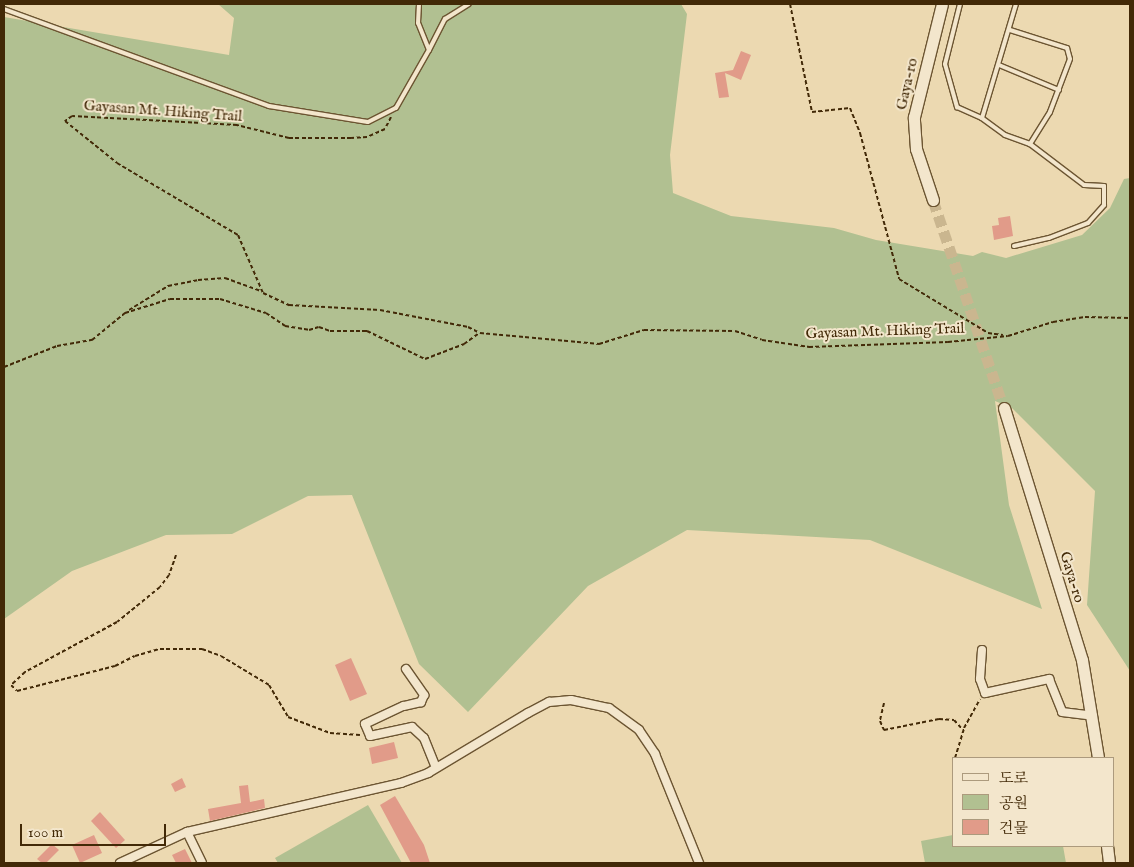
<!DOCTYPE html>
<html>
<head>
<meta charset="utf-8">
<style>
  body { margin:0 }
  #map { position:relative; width:1134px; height:867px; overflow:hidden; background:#ecd9b1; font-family:"IM FELL English","Noto Serif KR",serif }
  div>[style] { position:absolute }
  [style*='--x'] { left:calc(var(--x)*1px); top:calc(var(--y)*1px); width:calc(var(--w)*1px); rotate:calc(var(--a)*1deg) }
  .green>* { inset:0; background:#b1c091 }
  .building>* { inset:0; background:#e19b89 }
  .secondary-tunnel>* { height:11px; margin-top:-5.5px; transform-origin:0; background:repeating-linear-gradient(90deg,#cab68f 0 11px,transparent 0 16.5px) }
  .path>* { height:2px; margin-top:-1px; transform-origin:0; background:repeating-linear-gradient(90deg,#422907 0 4px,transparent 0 6.5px) }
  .roads { filter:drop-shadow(1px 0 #6c5532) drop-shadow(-1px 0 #6c5532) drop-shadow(0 1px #6c5532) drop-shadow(0 -1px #6c5532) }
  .lane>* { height:4px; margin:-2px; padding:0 2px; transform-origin:2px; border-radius:2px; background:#f3e6cc }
  .street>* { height:8px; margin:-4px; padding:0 4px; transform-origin:4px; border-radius:4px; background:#f3e6cc }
  .secondary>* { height:11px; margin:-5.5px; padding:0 5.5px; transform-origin:5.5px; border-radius:5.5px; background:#f3e6cc }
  span { translate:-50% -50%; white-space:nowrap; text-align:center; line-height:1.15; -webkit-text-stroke:4px #f3e6cc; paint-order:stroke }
  .street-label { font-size:15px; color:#422907 }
  .frame { position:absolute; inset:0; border:5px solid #422907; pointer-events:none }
  .legend { position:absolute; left:952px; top:757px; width:162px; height:90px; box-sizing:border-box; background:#f3e6cc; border:1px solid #ac9a7d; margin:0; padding:6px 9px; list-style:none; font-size:15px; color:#422907 }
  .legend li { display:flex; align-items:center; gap:10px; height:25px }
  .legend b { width:25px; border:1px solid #ac9a7d }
  .scale { position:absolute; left:20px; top:824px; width:146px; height:22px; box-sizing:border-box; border:2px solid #422907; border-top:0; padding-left:6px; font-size:15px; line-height:18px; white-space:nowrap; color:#422907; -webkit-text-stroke:4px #f3e6cc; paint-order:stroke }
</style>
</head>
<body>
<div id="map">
  <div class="green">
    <i style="clip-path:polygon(218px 4px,681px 4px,687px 14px,670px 155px,673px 193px,731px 216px,834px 228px,876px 240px,973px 256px,982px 252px,1006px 258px,1082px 235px,1110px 208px,1124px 179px,1130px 178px,1130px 671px,1087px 605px,1095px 491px,1012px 408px,995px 401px,1009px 505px,1042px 609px,870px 540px,687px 530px,588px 586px,468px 712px,419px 664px,352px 495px,308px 496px,232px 534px,166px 535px,72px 571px,4px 619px,4px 17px,229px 55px,234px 18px)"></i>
    <i style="clip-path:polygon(368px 805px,402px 863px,278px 863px,275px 858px)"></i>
    <i style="clip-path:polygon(953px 835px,953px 846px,1063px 846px,1066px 863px,925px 863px,921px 841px)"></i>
  </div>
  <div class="building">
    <i style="clip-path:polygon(741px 51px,751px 55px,741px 80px,725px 73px,729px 97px,719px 98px,715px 73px,733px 70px)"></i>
    <i style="clip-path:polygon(1010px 216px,1013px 236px,994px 240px,992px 226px,999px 225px,998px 218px)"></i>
    <i style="clip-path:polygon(351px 658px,367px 694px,350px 701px,335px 665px)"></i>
    <i style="clip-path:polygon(394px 742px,398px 758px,372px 764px,369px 748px)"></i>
    <i style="clip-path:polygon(182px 778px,186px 787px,175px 792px,171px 784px)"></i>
    <i style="clip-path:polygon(248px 785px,250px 802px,264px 799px,265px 808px,210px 821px,208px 809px,241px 803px,239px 786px)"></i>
    <i style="clip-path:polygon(395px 796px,424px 845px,430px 863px,411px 863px,380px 805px)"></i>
    <i style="clip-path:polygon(100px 812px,125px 840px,116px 848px,91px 821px)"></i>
    <i style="clip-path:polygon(94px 835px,102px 853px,80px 863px,72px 845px)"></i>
    <i style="clip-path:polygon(52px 844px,59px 850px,46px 863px,42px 863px,37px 859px)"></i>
    <i style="clip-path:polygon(185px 849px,192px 863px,176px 863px,172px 855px)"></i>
  </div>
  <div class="secondary-tunnel">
    <i style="--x:933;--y:200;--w:220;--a:71.2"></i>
  </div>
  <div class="path">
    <i style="--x:790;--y:4;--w:110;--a:78.5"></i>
    <i style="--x:812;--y:112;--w:38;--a:-6"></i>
    <i style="--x:850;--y:108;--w:27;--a:68"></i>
    <i style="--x:860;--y:133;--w:151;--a:75"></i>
    <i style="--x:899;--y:279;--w:104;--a:31.2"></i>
    <i style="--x:988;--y:333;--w:15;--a:8"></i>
    <i style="--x:391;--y:117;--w:13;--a:117"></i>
    <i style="--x:385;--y:129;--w:20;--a:156"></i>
    <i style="--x:367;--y:137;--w:16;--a:176"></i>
    <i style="--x:351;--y:138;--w:62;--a:180"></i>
    <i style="--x:289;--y:138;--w:54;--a:-166"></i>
    <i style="--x:237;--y:125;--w:71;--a:-176.8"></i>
    <i style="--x:166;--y:121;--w:94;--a:-177"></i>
    <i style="--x:72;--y:116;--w:9;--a:144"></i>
    <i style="--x:65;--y:121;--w:67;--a:38.9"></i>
    <i style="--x:117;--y:163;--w:141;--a:30.8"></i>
    <i style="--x:238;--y:235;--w:63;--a:66.7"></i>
    <i style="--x:263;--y:293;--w:29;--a:25"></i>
    <i style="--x:289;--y:305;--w:91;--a:3.1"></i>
    <i style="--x:380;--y:310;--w:90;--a:10.9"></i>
    <i style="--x:468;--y:327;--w:13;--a:27"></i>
    <i style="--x:480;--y:333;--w:120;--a:5.3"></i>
    <i style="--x:599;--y:344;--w:47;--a:-17.3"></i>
    <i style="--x:644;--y:330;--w:91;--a:0.6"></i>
    <i style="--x:735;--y:331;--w:28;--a:18"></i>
    <i style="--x:762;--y:340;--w:48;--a:8.5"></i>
    <i style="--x:809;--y:347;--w:139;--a:-2.1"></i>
    <i style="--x:948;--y:342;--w:60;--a:-5.7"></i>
    <i style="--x:1008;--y:336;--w:47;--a:-17.3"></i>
    <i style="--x:1053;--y:322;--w:32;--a:-9"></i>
    <i style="--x:1085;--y:317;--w:45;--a:1.3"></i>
    <i style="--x:129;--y:310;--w:46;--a:-31.6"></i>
    <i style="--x:168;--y:286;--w:31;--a:-11"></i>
    <i style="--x:198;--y:280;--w:27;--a:-4"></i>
    <i style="--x:225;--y:278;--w:38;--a:20"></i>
    <i style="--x:125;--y:313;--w:47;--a:-17.3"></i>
    <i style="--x:170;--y:299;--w:50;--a:0"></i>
    <i style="--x:220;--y:299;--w:48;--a:16.9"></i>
    <i style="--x:266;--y:313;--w:23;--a:34"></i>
    <i style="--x:285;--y:326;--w:24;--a:9"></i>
    <i style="--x:309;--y:330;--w:10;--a:-17"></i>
    <i style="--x:319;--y:327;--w:12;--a:20"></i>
    <i style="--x:330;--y:331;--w:37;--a:0"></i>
    <i style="--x:367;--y:331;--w:64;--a:25.8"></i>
    <i style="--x:425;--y:359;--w:42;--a:-21"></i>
    <i style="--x:464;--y:344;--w:19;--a:-36"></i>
    <i style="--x:4;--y:367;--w:57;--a:-21.6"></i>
    <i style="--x:57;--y:346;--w:36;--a:-10"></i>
    <i style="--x:92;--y:340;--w:43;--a:-39.3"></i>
    <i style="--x:176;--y:555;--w:21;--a:109"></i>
    <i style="--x:169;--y:575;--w:15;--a:127"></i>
    <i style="--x:160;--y:587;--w:55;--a:140.9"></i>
    <i style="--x:117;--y:622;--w:105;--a:151.5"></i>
    <i style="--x:25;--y:672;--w:19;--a:137"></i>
    <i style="--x:11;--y:685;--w:8;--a:45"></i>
    <i style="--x:17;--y:691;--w:101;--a:-14.3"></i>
    <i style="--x:115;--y:666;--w:22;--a:-27"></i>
    <i style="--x:135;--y:656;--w:26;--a:-16"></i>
    <i style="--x:160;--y:649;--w:42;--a:0"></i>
    <i style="--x:202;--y:649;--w:20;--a:20"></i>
    <i style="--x:221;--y:656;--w:56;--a:31.1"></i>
    <i style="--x:269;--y:685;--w:37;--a:59"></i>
    <i style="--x:288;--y:717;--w:45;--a:20.9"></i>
    <i style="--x:330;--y:733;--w:30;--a:4"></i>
    <i style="--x:884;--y:703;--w:18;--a:103"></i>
    <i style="--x:880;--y:721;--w:10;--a:66"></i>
    <i style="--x:884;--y:730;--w:56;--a:-11.3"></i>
    <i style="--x:939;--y:719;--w:15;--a:4"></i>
    <i style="--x:954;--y:720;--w:13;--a:48"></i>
    <i style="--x:955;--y:758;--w:31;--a:-73"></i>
    <i style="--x:964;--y:728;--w:33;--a:-61"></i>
    <i style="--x:953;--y:797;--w:25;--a:-90"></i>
  </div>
  <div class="roads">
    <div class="lane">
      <i style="--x:960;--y:4;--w:62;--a:104"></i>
      <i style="--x:945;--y:64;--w:45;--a:74.4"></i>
      <i style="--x:957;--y:107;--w:27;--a:24"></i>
      <i style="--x:4;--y:9;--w:282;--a:20.1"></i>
      <i style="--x:269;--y:106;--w:100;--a:9.2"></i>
      <i style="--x:368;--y:122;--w:31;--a:-27"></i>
      <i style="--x:396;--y:108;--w:67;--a:-60.4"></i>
      <i style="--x:429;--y:50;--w:29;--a:-112"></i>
      <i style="--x:418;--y:23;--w:19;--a:-87"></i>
      <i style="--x:1010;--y:30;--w:60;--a:17.5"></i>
      <i style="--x:1067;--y:48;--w:11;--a:75"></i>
      <i style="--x:1070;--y:59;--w:57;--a:110.7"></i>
      <i style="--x:1050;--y:112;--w:38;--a:122"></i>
      <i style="--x:429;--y:50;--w:35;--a:-63"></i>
      <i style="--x:445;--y:19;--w:28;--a:-32"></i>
      <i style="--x:999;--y:65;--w:65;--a:22.6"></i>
      <i style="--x:1014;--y:246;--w:36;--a:-13"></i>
      <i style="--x:1049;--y:238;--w:42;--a:-21"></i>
      <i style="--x:1088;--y:223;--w:24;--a:-48"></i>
      <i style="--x:1104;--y:205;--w:19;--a:-90"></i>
      <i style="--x:1104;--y:186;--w:20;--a:-177"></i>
      <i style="--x:1084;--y:185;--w:68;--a:-142.8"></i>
      <i style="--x:1030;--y:144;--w:27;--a:-160"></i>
      <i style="--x:1005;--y:135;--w:29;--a:-144"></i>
      <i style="--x:982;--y:118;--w:119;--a:-73.4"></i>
    </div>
    <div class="street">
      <i style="--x:982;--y:650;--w:29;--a:94"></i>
      <i style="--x:980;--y:679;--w:15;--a:70"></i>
      <i style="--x:985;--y:693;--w:66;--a:-12.3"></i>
      <i style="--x:1049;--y:679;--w:35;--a:68"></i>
      <i style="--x:1062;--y:712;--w:31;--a:7"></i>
      <i style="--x:406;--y:669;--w:32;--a:55"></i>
      <i style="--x:424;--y:695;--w:8;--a:113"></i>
      <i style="--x:421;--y:702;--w:18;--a:167"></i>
      <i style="--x:403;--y:706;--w:42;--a:154.7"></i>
      <i style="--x:365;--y:724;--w:13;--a:67"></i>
      <i style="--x:370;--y:736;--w:43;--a:-12.1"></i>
      <i style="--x:412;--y:727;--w:16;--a:43"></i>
      <i style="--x:424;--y:738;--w:32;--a:68"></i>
      <i style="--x:187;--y:832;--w:34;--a:64"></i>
      <i style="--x:120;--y:863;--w:74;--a:-24.8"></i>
      <i style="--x:187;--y:832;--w:220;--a:-12.9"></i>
      <i style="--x:401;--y:783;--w:29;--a:-20"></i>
      <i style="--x:428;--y:773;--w:117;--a:-31"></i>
      <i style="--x:528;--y:713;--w:24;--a:-28"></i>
      <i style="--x:549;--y:702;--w:22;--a:-5"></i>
      <i style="--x:571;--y:700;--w:39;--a:12"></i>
      <i style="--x:609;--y:708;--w:37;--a:36"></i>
      <i style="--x:639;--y:730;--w:29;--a:56"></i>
      <i style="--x:655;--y:754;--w:118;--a:68"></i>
    </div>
    <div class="secondary">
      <i style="--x:933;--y:200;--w:54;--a:-108.4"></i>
      <i style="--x:916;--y:149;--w:32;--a:-94"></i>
      <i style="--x:914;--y:117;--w:116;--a:-76.1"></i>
      <i style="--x:1004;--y:408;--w:264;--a:72.8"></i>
      <i style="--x:1082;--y:660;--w:99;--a:80.7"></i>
      <i style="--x:1107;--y:846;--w:17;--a:83"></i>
    </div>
  </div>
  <div class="street-label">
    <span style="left:907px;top:84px;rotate:-77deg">Gaya-ro</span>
    <span style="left:163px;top:111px;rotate:4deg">Gayasan Mt. Hiking Trail</span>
    <span style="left:885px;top:331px;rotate:-2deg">Gayasan Mt. Hiking Trail</span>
    <span style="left:1072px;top:577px;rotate:73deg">Gaya-ro</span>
  </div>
  <div class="frame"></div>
  <ul class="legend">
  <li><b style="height:6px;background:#f3e6cc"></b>도로</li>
  <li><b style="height:14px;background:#b1c091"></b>공원</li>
  <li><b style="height:14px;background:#e19b89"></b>건물</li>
  </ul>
  <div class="scale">100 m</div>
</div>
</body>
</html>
